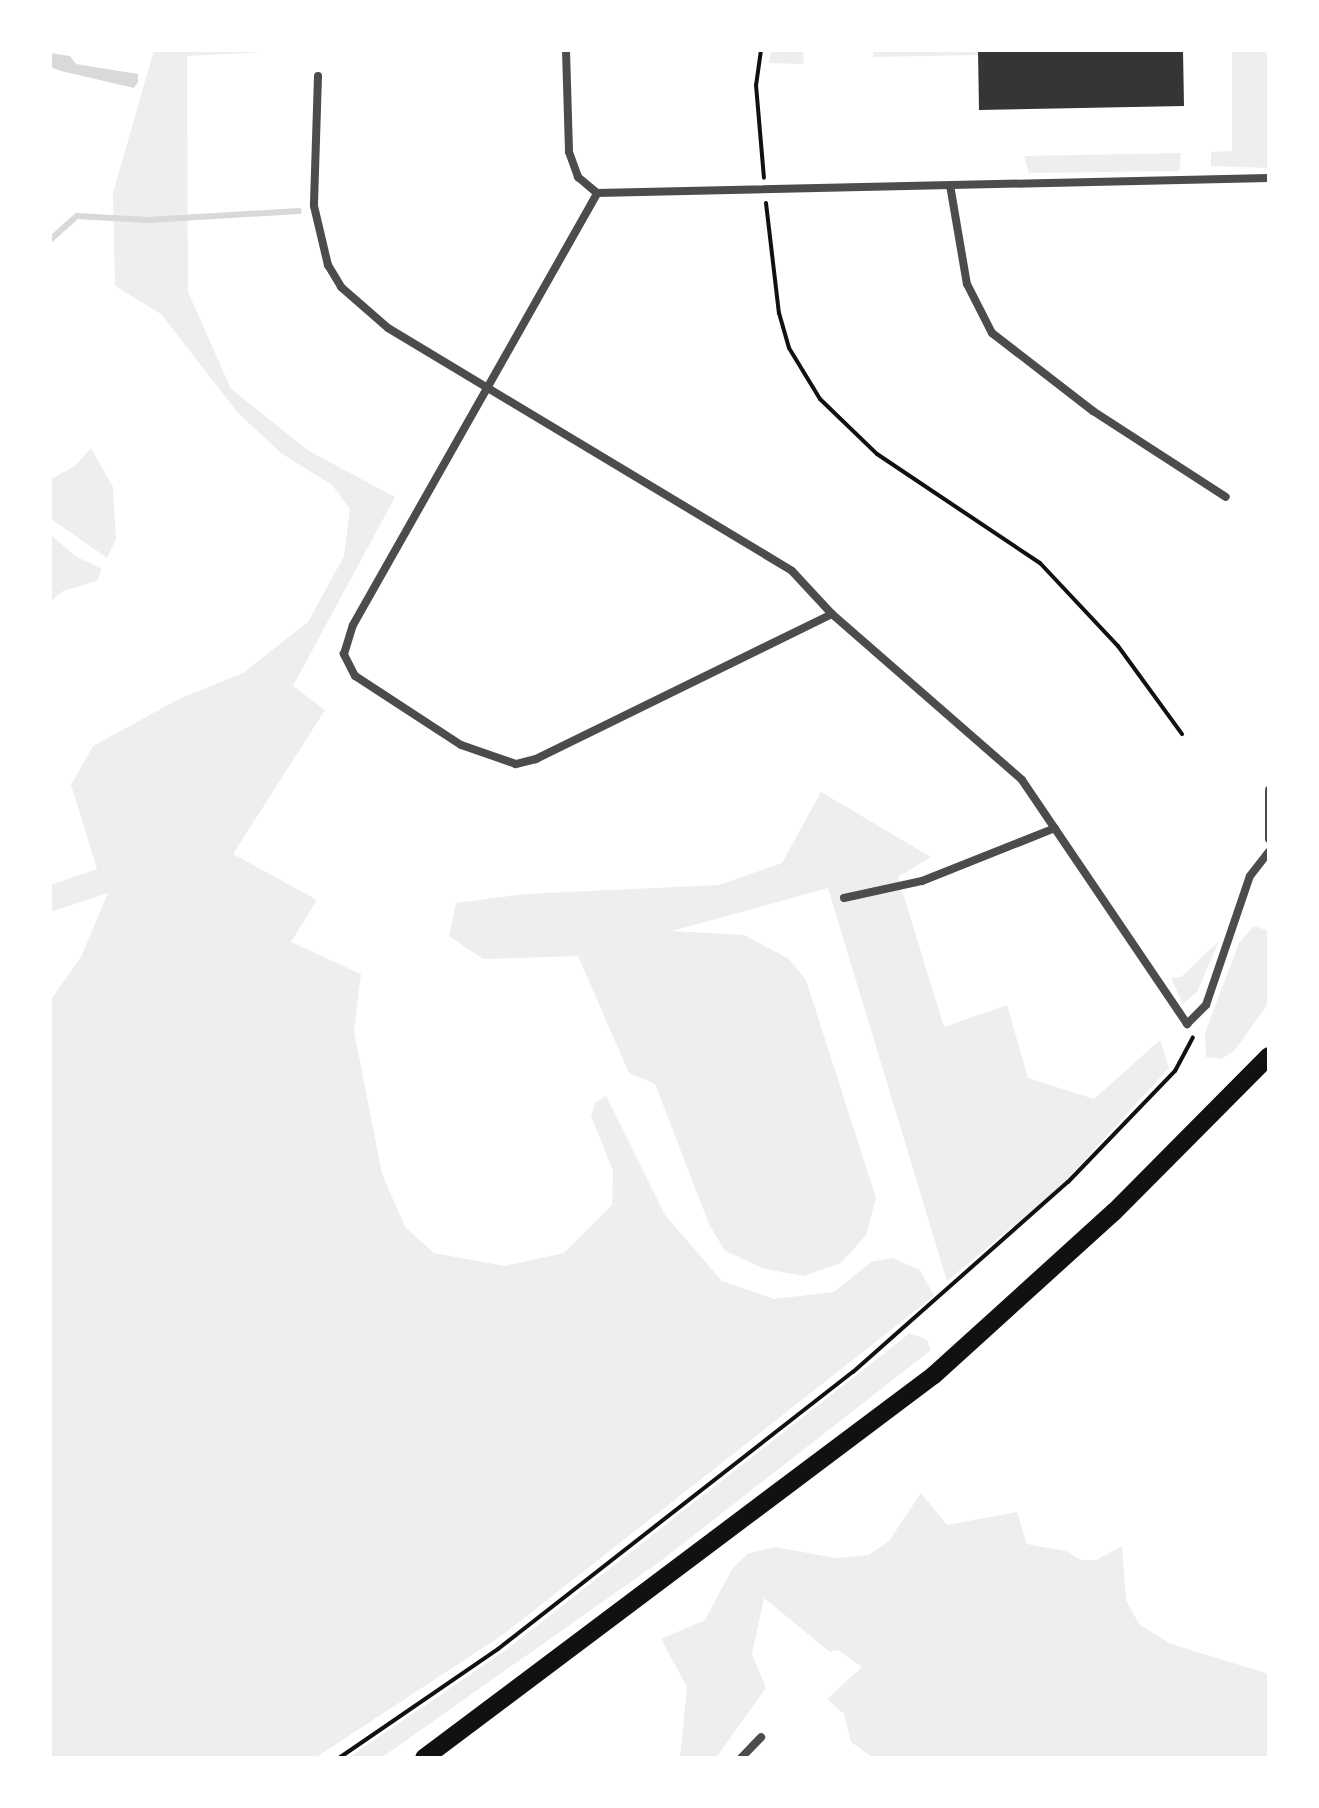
<!DOCTYPE html>
<html>
<head>
<meta charset="utf-8">
<style>
  body { margin:0 }
  #map { position:relative; width:1319px; height:1808px; overflow:hidden; background:#fff; font-family:Montserrat,sans-serif }
  div>[style] { position:absolute }
  [style*='--x'] { left:calc(var(--x)*1px); top:calc(var(--y)*1px); width:calc(var(--w)*1px); rotate:calc(var(--a)*1deg) }
  .green>* { inset:0; background:#eee }
  .water>* { inset:0; background:#d9d9d9 }
  .stream>* { height:6px; margin:-3px; padding:0 3px; transform-origin:3px; border-radius:3px; background:#d9d9d9 }
  .building>* { inset:0; background:#353535 }
  .path>* { height:4px; margin:-2px; padding:0 2px; transform-origin:2px; border-radius:2px; background:#111 }
  .minor>* { height:8px; margin:-4px; padding:0 4px; transform-origin:4px; border-radius:4px; background:#4c4c4c }
  .trunk>* { height:18px; margin:-9px; padding:0 9px; transform-origin:9px; border-radius:9px; background:#111 }
  span { translate:-50% -50%; white-space:nowrap; text-align:center; line-height:1.15; -webkit-text-stroke:7px #fff; paint-order:stroke }
  .frame { position:absolute; inset:0; border:52px solid #fff; pointer-events:none }
</style>
</head>
<body>
<div id="map">
  <div class="green">
    <i style="clip-path:polygon(154px 50px,302px 50px,187px 56px,188px 292px,231px 389px,309px 451px,395px 497px,293px 686px,325px 710px,233px 854px,317px 900px,291px 942px,361px 974px,354px 1031px,382px 1174px,405px 1227px,434px 1253px,505px 1266px,564px 1253px,612px 1205px,613px 1171px,591px 1116px,595px 1103px,606px 1096px,665px 1215px,722px 1281px,774px 1299px,834px 1292px,871px 1262px,892px 1258px,920px 1270px,934px 1296px,504px 1634px,315px 1758px,50px 1758px,50px 1001px,81px 957px,108px 893px,50px 912px,50px 885px,97px 869px,71px 785px,93px 746px,179px 699px,243px 673px,308px 622px,344px 556px,350px 509px,332px 485px,281px 453px,238px 413px,161px 314px,115px 286px,113px 193px)"></i>
    <i style="clip-path:polygon(771px 50px,803px 50px,804px 64px,769px 63px)"></i>
    <i style="clip-path:polygon(873px 50px,978px 50px,978px 55px,873px 57px)"></i>
    <i style="clip-path:polygon(1232px 50px,1265px 50px,1269px 62px,1269px 168px,1211px 166px,1211px 152px,1232px 151px)"></i>
    <i style="clip-path:polygon(1181px 153px,1179px 171px,1029px 173px,1024px 156px)"></i>
    <i style="clip-path:polygon(91px 448px,113px 487px,116px 539px,107px 558px,50px 518px,52px 478px,74px 467px)"></i>
    <i style="clip-path:polygon(50px 534px,75px 556px,102px 569px,97px 581px,63px 591px,50px 602px)"></i>
    <i style="clip-path:polygon(821px 792px,931px 857px,898px 877px,944px 1027px,1007px 1005px,1028px 1078px,1094px 1099px,1160px 1040px,1169px 1068px,1059px 1188px,947px 1281px,828px 888px,672px 931px,744px 935px,789px 959px,806px 980px,876px 1198px,866px 1235px,841px 1263px,804px 1276px,765px 1269px,725px 1251px,709px 1224px,655px 1084px,629px 1073px,578px 956px,483px 959px,449px 936px,456px 903px,525px 894px,719px 885px,782px 863px)"></i>
    <i style="clip-path:polygon(1254px 926px,1269px 931px,1269px 1002px,1234px 1051px,1221px 1059px,1206px 1057px,1205px 1033px,1239px 943px)"></i>
    <i style="clip-path:polygon(1219px 941px,1197px 992px,1183px 1004px,1171px 978px,1181px 977px)"></i>
    <i style="clip-path:polygon(910px 1333px,927px 1340px,931px 1350px,662px 1560px,381px 1758px,348px 1758px,506px 1650px)"></i>
    <i style="clip-path:polygon(921px 1493px,947px 1525px,1017px 1512px,1027px 1544px,1066px 1551px,1081px 1560px,1096px 1560px,1122px 1546px,1126px 1600px,1139px 1624px,1171px 1644px,1269px 1674px,1269px 1758px,873px 1758px,851px 1742px,844px 1714px,827px 1699px,862px 1667px,838px 1650px,830px 1652px,764px 1598px,752px 1654px,766px 1688px,716px 1758px,680px 1758px,687px 1687px,661px 1639px,705px 1620px,732px 1569px,747px 1554px,775px 1547px,836px 1558px,868px 1555px,889px 1541px)"></i>
  </div>
  <div class="water">
    <i style="clip-path:polygon(50px 53px,70px 56px,76px 64px,138px 74px,138px 82px,134px 88px,61px 71px,50px 67px)"></i>
  </div>
  <div class="stream">
    <i style="--x:50;--y:240;--w:36;--a:-42"></i>
    <i style="--x:77;--y:216;--w:71;--a:3.2"></i>
    <i style="--x:148;--y:220;--w:151;--a:-3.4"></i>
  </div>
  <div class="building">
    <i style="clip-path:polygon(978px 50px,1183px 50px,1184px 106px,979px 110px)"></i>
  </div>
  <div class="path">
    <i style="--x:761;--y:50;--w:35;--a:98"></i>
    <i style="--x:756;--y:85;--w:93;--a:85.1"></i>
    <i style="--x:766;--y:203;--w:111;--a:83.3"></i>
    <i style="--x:779;--y:313;--w:36;--a:74"></i>
    <i style="--x:789;--y:348;--w:60;--a:58.7"></i>
    <i style="--x:820;--y:399;--w:79;--a:44"></i>
    <i style="--x:877;--y:454;--w:196;--a:33.8"></i>
    <i style="--x:1040;--y:563;--w:114;--a:46.8"></i>
    <i style="--x:1118;--y:646;--w:109;--a:54"></i>
    <i style="--x:339;--y:1758;--w:193;--a:-34.4"></i>
    <i style="--x:498;--y:1649;--w:450;--a:-38"></i>
    <i style="--x:853;--y:1372;--w:287;--a:-41.5"></i>
    <i style="--x:1068;--y:1182;--w:154;--a:-46.1"></i>
    <i style="--x:1175;--y:1071;--w:38;--a:-62"></i>
  </div>
  <div class="minor">
    <i style="--x:566;--y:50;--w:102;--a:88.3"></i>
    <i style="--x:569;--y:152;--w:27;--a:70"></i>
    <i style="--x:578;--y:177;--w:25;--a:40"></i>
    <i style="--x:318;--y:76;--w:130;--a:91.8"></i>
    <i style="--x:314;--y:206;--w:61;--a:76.7"></i>
    <i style="--x:328;--y:265;--w:26;--a:59"></i>
    <i style="--x:341;--y:287;--w:62;--a:41.1"></i>
    <i style="--x:388;--y:328;--w:471;--a:31"></i>
    <i style="--x:792;--y:571;--w:59;--a:47.1"></i>
    <i style="--x:832;--y:614;--w:252;--a:41.1"></i>
    <i style="--x:1022;--y:780;--w:295;--a:55.9"></i>
    <i style="--x:1187;--y:1024;--w:27;--a:-45"></i>
    <i style="--x:1206;--y:1005;--w:136;--a:-71.2"></i>
    <i style="--x:1250;--y:876;--w:31;--a:-52"></i>
    <i style="--x:950;--y:185;--w:100;--a:80.3"></i>
    <i style="--x:967;--y:284;--w:55;--a:63"></i>
    <i style="--x:992;--y:333;--w:128;--a:37.7"></i>
    <i style="--x:1093;--y:411;--w:158;--a:32.9"></i>
    <i style="--x:832;--y:614;--w:330;--a:153.9"></i>
    <i style="--x:536;--y:759;--w:21;--a:166"></i>
    <i style="--x:516;--y:764;--w:58;--a:-160.9"></i>
    <i style="--x:461;--y:745;--w:126;--a:-146.9"></i>
    <i style="--x:355;--y:676;--w:25;--a:-117"></i>
    <i style="--x:344;--y:654;--w:30;--a:-73"></i>
    <i style="--x:353;--y:625;--w:496;--a:-60.5"></i>
    <i style="--x:597;--y:193;--w:672;--a:-1.28"></i>
    <i style="--x:1269;--y:790;--w:49;--a:90"></i>
    <i style="--x:844;--y:898;--w:80;--a:-12.3"></i>
    <i style="--x:922;--y:881;--w:143;--a:-21.7"></i>
    <i style="--x:741;--y:1758;--w:29;--a:-46"></i>
  </div>
  <div class="trunk">
    <i style="--x:424;--y:1758;--w:638;--a:-36.91"></i>
    <i style="--x:934;--y:1375;--w:243;--a:-42.2"></i>
    <i style="--x:1114;--y:1212;--w:220;--a:-45.2"></i>
  </div>
  <div class="frame"></div>
</div>
</body>
</html>
